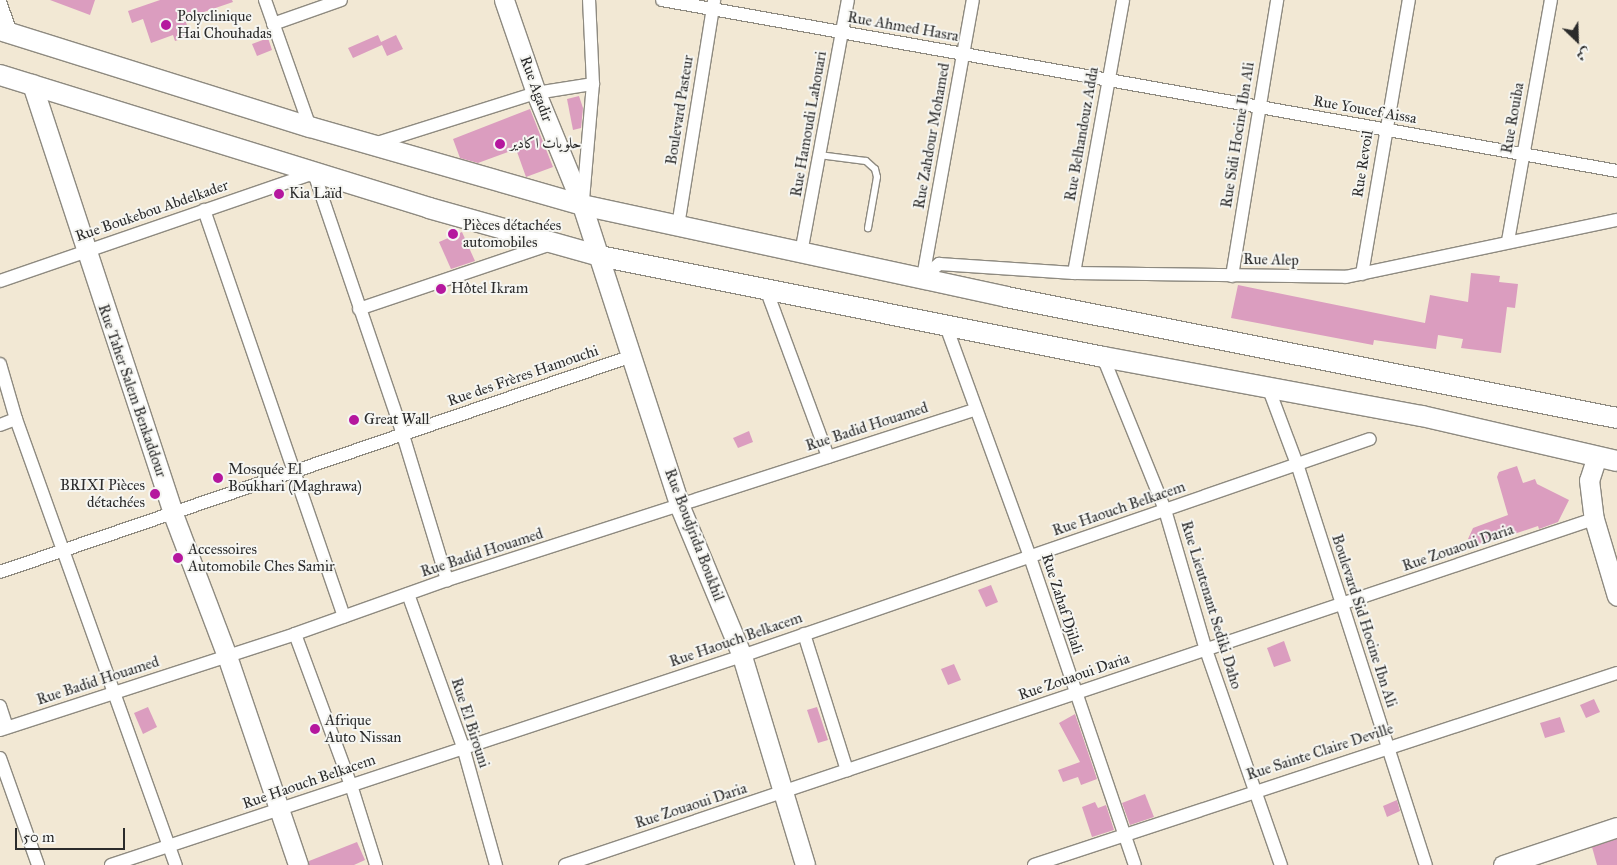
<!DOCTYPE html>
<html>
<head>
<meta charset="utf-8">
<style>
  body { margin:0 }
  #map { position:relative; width:1617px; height:865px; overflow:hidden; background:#f2e8d4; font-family:"IM FELL Great Primer",Amiri,serif }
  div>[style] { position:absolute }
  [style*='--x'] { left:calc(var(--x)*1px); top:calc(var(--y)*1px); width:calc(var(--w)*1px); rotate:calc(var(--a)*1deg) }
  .building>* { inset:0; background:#db9dbf }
  .roads { filter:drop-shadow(1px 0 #8e8a80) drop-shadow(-1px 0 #8e8a80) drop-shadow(0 1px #8e8a80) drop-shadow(0 -1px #8e8a80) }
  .lane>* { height:6px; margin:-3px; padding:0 3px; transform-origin:3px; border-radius:3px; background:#fff }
  .street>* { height:12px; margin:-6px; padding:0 6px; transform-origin:6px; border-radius:6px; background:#fff }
  .secondary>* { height:19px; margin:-9.5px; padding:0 9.5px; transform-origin:9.5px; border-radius:9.5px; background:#fff }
  .primary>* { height:20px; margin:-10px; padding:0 10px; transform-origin:10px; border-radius:10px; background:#fff }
  .dots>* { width:14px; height:14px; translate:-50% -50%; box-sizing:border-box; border:2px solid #f6f6f2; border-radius:50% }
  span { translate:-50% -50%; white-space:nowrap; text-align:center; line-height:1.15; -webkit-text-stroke:4px #f6f6f2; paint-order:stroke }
  .poi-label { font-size:15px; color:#2b2b2b }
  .left { translate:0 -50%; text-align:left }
  .right { translate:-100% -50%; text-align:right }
  .street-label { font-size:15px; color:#2b2b2b }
  .north { position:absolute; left:1552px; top:15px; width:50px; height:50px; -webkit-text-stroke:4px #f6f6f2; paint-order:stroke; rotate:156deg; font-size:14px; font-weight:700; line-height:20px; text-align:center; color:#2b2b2b }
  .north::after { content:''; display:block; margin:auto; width:18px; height:22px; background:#2b2b2b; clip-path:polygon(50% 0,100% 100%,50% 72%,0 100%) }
  .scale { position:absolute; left:15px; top:828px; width:110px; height:22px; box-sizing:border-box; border:2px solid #2b2b2b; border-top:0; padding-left:6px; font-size:15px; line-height:18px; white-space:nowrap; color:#2b2b2b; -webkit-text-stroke:4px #f6f6f2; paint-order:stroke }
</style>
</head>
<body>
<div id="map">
  <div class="building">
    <i style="clip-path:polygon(50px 0,95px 0,90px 15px)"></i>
    <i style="clip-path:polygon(160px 0,232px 0,233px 2px,195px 15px,196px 19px,186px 22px,190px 36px,175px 41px,173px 35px,151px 43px,143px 19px,132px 23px,128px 11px)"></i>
    <i style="clip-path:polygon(378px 35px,381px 42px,396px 35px,403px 49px,387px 56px,382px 45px,353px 58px,348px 48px)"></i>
    <i style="clip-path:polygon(268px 38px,272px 50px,257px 56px,252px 44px)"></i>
    <i style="clip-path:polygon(579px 96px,583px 108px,581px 128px,573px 130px,567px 99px)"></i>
    <i style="clip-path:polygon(530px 109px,553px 167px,526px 177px,516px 149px,478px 163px,460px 158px,453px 139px)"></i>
    <i style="clip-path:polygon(462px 232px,475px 261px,451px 269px,439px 242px)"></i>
    <i style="clip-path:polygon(1471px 273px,1500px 276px,1499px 282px,1518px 284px,1515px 308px,1507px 307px,1501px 353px,1461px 348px,1463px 339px,1438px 335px,1436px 349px,1374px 340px,1373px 345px,1231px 318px,1238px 285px,1425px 323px,1430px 295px,1468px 302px)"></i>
    <i style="clip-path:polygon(749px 431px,753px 442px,738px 448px,733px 438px)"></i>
    <i style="clip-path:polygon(1517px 466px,1523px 483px,1535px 479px,1537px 484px,1569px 500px,1558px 522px,1539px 529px,1538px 526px,1481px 545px,1468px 539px,1473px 528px,1508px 515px,1497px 477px,1499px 472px)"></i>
    <i style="clip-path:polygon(991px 585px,998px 602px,986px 607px,978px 590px)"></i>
    <i style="clip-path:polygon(1284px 641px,1291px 661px,1274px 667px,1267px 648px)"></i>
    <i style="clip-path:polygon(954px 664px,961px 680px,948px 685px,941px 669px)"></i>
    <i style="clip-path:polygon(1594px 699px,1600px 712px,1586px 718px,1580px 705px)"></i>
    <i style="clip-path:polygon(148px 707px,157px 727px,143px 734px,134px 713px)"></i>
    <i style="clip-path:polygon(817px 707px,828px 740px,818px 743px,807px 710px)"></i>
    <i style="clip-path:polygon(1075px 714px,1097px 779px,1081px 785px,1078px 777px,1063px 782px,1058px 770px,1080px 762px,1059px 723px)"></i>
    <i style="clip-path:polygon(1560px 717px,1565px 732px,1545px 738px,1540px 723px)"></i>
    <i style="clip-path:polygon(1145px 794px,1154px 817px,1130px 825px,1122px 803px)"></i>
    <i style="clip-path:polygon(1397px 800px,1400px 811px,1387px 817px,1383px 806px)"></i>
    <i style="clip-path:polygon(1095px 802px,1098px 808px,1106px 805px,1114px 830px,1092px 837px,1082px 807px)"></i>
    <i style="clip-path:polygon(1617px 839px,1617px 865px,1597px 865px,1592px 847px)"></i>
    <i style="clip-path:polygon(357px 842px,365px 860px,354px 865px,309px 865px,309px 861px)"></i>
  </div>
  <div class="roads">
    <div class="lane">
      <i style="--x:819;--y:155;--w:47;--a:7.3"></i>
      <i style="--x:866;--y:161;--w:12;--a:42"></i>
      <i style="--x:875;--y:169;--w:8;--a:76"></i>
      <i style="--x:877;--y:177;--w:52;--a:100"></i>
    </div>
    <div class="street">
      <i style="--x:265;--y:0;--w:135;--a:70.5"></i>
      <i style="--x:662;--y:0;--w:970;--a:10.15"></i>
      <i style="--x:0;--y:2;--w:33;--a:70"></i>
      <i style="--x:273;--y:24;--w:72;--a:-19.4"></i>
      <i style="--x:374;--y:144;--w:170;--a:-17.5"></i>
      <i style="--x:536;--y:93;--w:58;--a:-9"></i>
      <i style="--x:583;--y:200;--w:116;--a:-85.1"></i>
      <i style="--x:593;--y:84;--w:84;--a:-92.7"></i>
      <i style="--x:204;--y:210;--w:430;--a:71"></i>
      <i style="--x:678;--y:226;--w:229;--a:-80.9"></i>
      <i style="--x:1508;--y:241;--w:245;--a:-79.9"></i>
      <i style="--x:801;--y:253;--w:257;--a:-79.5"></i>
      <i style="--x:1074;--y:273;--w:277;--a:-79.8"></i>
      <i style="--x:1362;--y:274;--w:278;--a:-80.3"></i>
      <i style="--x:1232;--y:276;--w:280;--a:-80.7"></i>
      <i style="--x:923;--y:277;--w:21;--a:-39"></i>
      <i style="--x:939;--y:264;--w:135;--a:3.8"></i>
      <i style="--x:1074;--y:273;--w:272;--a:0.8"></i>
      <i style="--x:1346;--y:277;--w:277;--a:-11.9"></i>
      <i style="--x:923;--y:277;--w:281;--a:-79.8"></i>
      <i style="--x:0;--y:281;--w:332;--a:-19"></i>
      <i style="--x:314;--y:173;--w:277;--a:71.2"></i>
      <i style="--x:403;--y:435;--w:152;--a:73.1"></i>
      <i style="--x:766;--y:289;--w:179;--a:69.7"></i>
      <i style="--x:359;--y:309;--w:203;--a:-18.7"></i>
      <i style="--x:946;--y:326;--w:246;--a:70"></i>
      <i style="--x:1030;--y:557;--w:325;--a:71.2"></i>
      <i style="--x:1103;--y:357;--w:165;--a:67.9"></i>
      <i style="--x:1165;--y:510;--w:146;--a:73.7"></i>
      <i style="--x:1206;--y:650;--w:228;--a:70.8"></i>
      <i style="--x:0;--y:364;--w:57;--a:73.8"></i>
      <i style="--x:16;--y:419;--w:474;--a:70.3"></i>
      <i style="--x:1268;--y:387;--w:85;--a:69.4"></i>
      <i style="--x:1298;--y:467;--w:418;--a:72.2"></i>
      <i style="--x:0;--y:425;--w:17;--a:-21"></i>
      <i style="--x:0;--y:572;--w:668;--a:-18.87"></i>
      <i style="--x:408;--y:594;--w:163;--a:70.2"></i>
      <i style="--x:463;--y:747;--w:123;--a:74.4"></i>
      <i style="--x:295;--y:634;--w:161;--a:69.7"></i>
      <i style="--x:351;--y:785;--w:84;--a:72.6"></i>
      <i style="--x:804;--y:634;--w:143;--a:72.5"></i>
      <i style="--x:0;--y:706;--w:22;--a:72"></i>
      <i style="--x:0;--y:730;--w:310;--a:-18"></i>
      <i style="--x:295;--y:634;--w:161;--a:-19.6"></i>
      <i style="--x:447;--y:580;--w:554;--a:-17.88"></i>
      <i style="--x:0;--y:758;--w:114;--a:70.4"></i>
      <i style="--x:111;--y:865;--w:665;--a:-18.33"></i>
      <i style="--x:742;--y:656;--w:664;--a:-19.06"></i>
      <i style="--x:565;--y:865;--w:1086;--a:-18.59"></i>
      <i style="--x:1034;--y:865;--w:614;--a:-18.23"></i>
    </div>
    <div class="secondary">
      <i style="--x:504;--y:0;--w:98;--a:71"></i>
      <i style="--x:536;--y:93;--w:121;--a:67.7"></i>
      <i style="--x:582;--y:205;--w:318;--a:72"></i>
      <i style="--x:680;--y:507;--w:161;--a:67.4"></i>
      <i style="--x:742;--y:656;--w:218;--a:73.2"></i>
      <i style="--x:32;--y:84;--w:453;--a:71.8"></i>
      <i style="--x:173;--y:514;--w:152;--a:69.2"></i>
      <i style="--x:227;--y:656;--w:221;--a:71.2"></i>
      <i style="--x:1597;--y:456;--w:25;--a:108"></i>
      <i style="--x:1589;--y:480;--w:39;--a:83"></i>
      <i style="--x:1594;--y:519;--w:80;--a:73.4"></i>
      <i style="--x:1503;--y:865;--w:120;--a:-18.4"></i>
    </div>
    <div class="primary">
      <i style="--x:0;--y:30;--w:325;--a:17.4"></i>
      <i style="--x:310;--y:127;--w:283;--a:16"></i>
      <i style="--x:582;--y:205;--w:434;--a:12.2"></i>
      <i style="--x:1006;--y:297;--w:623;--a:11.2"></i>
      <i style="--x:0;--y:75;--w:449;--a:17.2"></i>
      <i style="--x:429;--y:208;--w:178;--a:15.7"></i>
      <i style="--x:600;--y:256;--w:513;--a:11.35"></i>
      <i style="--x:1103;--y:357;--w:324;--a:10.5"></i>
      <i style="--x:1422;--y:416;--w:200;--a:13"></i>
    </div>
  </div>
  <div class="dots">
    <i style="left:166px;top:25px;background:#b5179e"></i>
    <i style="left:500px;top:144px;background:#b5179e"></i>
    <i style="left:279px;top:194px;background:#b5179e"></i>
    <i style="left:453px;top:234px;background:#b5179e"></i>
    <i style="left:441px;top:289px;background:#b5179e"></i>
    <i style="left:354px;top:420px;background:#b5179e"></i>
    <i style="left:218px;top:478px;background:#b5179e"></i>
    <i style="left:155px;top:494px;background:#b5179e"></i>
    <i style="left:178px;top:558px;background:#b5179e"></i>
    <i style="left:315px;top:729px;background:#b5179e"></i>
  </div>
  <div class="poi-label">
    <span class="left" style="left:177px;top:25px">Polyclinique<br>Hai Chouhadas</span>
    <span class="left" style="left:510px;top:144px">حلويات اكادير</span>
    <span class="left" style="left:289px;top:194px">Kia Laïd</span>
    <span class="left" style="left:463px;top:234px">Pièces détachées<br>automobiles</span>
    <span class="left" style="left:451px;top:289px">Hôtel Ikram</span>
    <span class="left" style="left:364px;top:420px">Great Wall</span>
    <span class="left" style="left:228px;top:478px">Mosquée El<br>Boukhari (Maghrawa)</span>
    <span class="right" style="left:145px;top:494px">BRIXI Pièces<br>détachées</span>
    <span class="left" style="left:188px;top:558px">Accessoires<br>Automobile Ches Samir</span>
    <span class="left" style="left:325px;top:729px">Afrique<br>Auto Nissan</span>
  </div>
  <div class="street-label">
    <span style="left:903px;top:27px;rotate:10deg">Rue Ahmed Hasra</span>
    <span style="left:536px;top:89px;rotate:70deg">Rue Agadir</span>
    <span style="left:680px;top:110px;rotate:-81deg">Boulevard Pasteur</span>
    <span style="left:1365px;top:110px;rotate:10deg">Rue Youcef Aissa</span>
    <span style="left:1513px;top:118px;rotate:-80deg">Rue Rouiba</span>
    <span style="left:809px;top:124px;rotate:-80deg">Rue Hamoudi Lahouari</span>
    <span style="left:1082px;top:134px;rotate:-80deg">Rue Belhandouz Adda</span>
    <span style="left:1238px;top:135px;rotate:-81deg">Rue Sidi Hocine Ibn Ali</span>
    <span style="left:932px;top:136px;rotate:-80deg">Rue Zahdour Mohamed</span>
    <span style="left:1363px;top:164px;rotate:-81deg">Rue Revoil</span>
    <span style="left:152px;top:211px;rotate:-19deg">Rue Boukebou Abdelkader</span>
    <span style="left:1271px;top:260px;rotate:1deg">Rue Alep</span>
    <span style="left:523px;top:376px;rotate:-19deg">Rue des Frères Hamouchi</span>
    <span style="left:132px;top:391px;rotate:71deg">Rue Taher Salem Benkaddour</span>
    <span style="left:867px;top:427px;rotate:-18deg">Rue Badid Houamed</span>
    <span style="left:1119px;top:509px;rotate:-19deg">Rue Haouch Belkacem</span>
    <span style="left:694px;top:535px;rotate:69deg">Rue Boudjrida Boukhil</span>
    <span style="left:1458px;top:548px;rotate:-19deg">Rue Zouaoui Daria</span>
    <span style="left:482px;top:553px;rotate:-18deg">Rue Badid Houamed</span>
    <span style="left:1062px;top:604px;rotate:72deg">Rue Zahaf Djilali</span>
    <span style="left:1211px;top:605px;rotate:73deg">Rue Lieutenant Sediki Daho</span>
    <span style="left:1364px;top:621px;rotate:72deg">Boulevard Sid Hocine Ibn Ali</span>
    <span style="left:736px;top:640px;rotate:-19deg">Rue Haouch Belkacem</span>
    <span style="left:1074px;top:677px;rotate:-19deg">Rue Zouaoui Daria</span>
    <span style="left:98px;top:681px;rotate:-18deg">Rue Badid Houamed</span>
    <span style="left:470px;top:723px;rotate:72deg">Rue El Birouni</span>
    <span style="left:1320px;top:752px;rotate:-18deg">Rue Sainte Claire Deville</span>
    <span style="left:309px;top:782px;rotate:-19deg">Rue Haouch Belkacem</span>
    <span style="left:691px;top:806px;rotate:-18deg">Rue Zouaoui Daria</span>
  </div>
  <div class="north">ش</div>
  <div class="scale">50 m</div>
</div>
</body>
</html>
